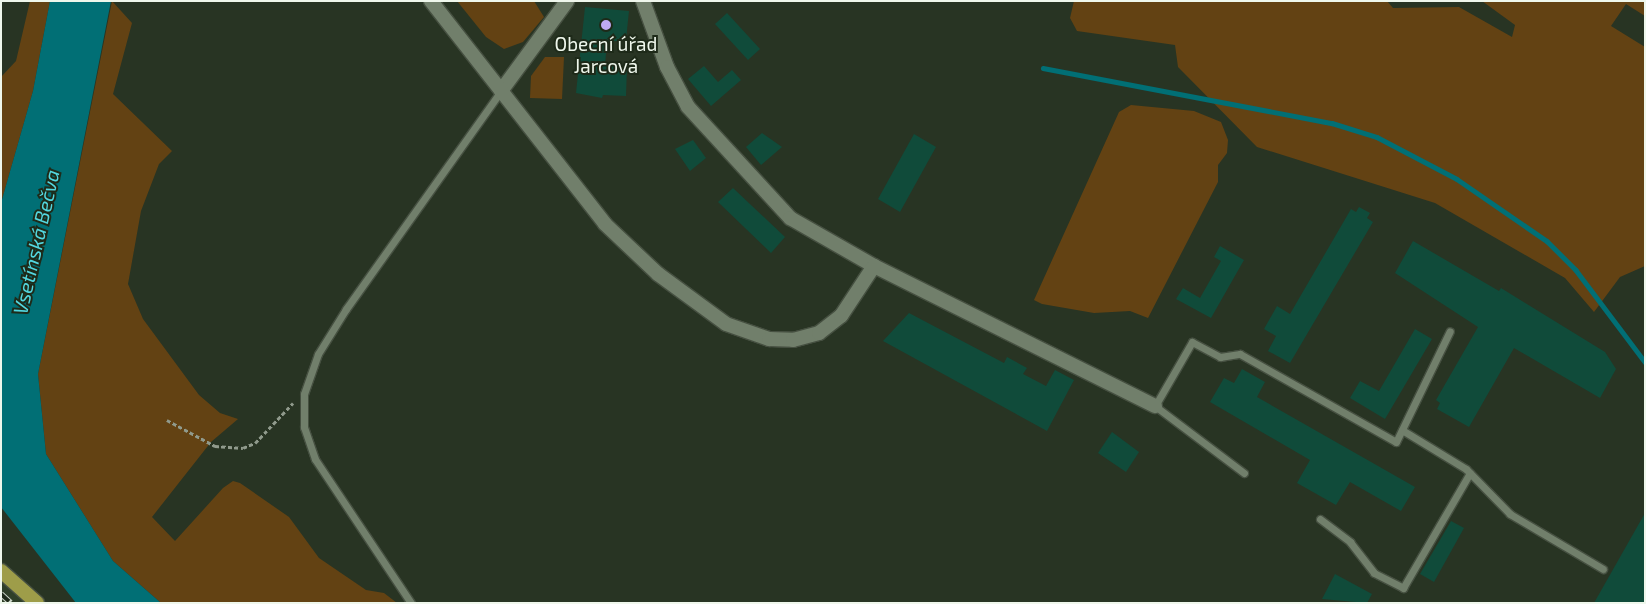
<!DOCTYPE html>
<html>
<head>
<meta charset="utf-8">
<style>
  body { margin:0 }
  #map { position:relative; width:1646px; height:604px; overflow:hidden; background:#283423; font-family:"Exo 2",sans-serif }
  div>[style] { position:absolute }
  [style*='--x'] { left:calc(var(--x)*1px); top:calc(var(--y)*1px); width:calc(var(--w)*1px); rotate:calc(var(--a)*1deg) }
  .built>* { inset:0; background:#2f3f28 }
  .green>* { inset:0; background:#634213 }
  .water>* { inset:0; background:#016f75 }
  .stream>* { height:4.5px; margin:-2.25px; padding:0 2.25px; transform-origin:2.25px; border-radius:2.25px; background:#016f75 }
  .building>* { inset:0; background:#104b3a }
  .path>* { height:2.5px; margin-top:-1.25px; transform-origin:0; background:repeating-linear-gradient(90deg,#909a8c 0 4px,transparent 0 6.5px) }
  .roads { filter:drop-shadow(1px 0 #465041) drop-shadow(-1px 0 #465041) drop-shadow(0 1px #465041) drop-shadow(0 -1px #465041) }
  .service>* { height:7px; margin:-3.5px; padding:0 3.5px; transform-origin:3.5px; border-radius:3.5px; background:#717f6b }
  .minor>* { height:14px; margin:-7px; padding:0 7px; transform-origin:7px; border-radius:7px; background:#717f6b }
  .tertiary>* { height:14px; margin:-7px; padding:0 7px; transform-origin:7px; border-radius:7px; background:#717f6b }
  .primary>* { height:14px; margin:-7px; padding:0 7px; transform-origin:7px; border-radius:7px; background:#9e9d49 }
  .rail>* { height:5.5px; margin-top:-2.75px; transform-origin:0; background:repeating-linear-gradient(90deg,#1e2a19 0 11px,#cdd6ca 0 22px); box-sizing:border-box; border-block:1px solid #cdd6ca }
  .dots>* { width:14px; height:14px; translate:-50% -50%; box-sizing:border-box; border:2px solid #1e2a19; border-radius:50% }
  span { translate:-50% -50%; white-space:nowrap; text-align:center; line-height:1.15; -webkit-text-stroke:4px #1e2a19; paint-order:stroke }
  .poi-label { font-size:19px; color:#eff7ec }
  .water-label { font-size:20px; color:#53d7df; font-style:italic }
  .frame { position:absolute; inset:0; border:2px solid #eff7ec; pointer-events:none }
</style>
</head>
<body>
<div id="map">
  <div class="built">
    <i style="clip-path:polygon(1px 577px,30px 603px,1px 603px)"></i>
  </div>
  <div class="green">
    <i style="clip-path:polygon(30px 1px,50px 1px,33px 91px,1px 203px,1px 77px,16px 61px)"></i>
    <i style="clip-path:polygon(112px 1px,132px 23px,113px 94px,172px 151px,159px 164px,141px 211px,128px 284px,143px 319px,199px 395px,220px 413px,238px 419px,211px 442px,152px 517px,175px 541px,223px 488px,233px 481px,240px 483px,289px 517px,319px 558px,366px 590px,384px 593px,397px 603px,161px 603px,113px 561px,46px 454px,38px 374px)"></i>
    <i style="clip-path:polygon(457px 1px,534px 1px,544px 17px,523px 42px,504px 49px,486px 37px)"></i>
    <i style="clip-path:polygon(1074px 1px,1387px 1px,1393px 8px,1459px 7px,1512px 37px,1515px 25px,1482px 1px,1645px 1px,1645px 16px,1626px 4px,1611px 26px,1645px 47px,1645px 266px,1620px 277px,1594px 312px,1565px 278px,1435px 203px,1257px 147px,1178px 67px,1175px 45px,1077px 31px,1070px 18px)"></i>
    <i style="clip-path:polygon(545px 57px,564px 57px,562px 99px,530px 98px,531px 76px)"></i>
    <i style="clip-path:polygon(1131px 105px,1194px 111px,1221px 122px,1228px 140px,1227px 153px,1218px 165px,1218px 182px,1148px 318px,1130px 311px,1094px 313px,1042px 304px,1034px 300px,1119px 112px)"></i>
  </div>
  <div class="water">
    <i style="clip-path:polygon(50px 1px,111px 1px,38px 374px,46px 454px,113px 561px,161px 603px,76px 603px,1px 507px,1px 203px,33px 91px)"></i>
  </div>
  <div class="stream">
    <i style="--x:1043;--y:68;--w:294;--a:10.8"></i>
    <i style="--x:1332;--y:123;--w:47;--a:17.3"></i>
    <i style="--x:1377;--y:137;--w:90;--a:27.7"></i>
    <i style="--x:1457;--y:179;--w:109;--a:34.6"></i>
    <i style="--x:1547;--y:241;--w:41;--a:45"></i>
    <i style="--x:1576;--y:270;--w:115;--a:53.1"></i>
  </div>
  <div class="building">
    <i style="clip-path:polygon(585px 7px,629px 11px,626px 40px,607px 42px,605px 65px,627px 66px,626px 96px,603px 95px,602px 98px,576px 93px)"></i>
    <i style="clip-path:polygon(727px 13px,760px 49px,748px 60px,715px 24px)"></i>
    <i style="clip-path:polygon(704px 66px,718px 82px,732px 70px,741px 80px,711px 106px,688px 79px)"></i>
    <i style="clip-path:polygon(762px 133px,782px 147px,761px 165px,746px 147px)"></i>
    <i style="clip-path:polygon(914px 134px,936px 147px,900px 212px,878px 199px)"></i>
    <i style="clip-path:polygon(693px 140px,706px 158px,690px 171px,675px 149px)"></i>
    <i style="clip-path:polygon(733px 188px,785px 237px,771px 253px,718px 202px)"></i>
    <i style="clip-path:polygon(1359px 207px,1370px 213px,1367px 218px,1373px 222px,1290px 363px,1268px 351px,1276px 336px,1264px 329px,1277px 306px,1290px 314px,1351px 209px,1356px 212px)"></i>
    <i style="clip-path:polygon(1413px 241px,1499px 291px,1501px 288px,1605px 352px,1616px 369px,1600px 398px,1514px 348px,1469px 427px,1437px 409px,1440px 403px,1436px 400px,1478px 327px,1395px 273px)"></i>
    <i style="clip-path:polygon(1220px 246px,1244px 260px,1211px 318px,1176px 299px,1183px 288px,1200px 298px,1221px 261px,1214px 257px)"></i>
    <i style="clip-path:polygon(909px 313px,1004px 363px,1007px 357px,1027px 368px,1023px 374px,1046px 386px,1055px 370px,1074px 380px,1047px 431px,883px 341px)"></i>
    <i style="clip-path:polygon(1415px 329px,1432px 339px,1385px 419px,1350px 398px,1360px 381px,1379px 391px)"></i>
    <i style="clip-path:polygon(1242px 369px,1265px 382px,1257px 397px,1415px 487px,1401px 511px,1350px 482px,1336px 505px,1297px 483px,1310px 460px,1210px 402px,1224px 378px,1234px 383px)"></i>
    <i style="clip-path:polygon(1112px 432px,1139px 452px,1126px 472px,1098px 453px)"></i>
    <i style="clip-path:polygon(1645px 513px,1645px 603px,1594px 603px)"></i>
    <i style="clip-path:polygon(1451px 521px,1464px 528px,1434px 582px,1420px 574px)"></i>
    <i style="clip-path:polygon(1335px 574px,1372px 594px,1367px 603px,1322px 599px)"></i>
  </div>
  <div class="path">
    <i style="--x:167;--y:420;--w:55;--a:28.4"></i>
    <i style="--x:215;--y:446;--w:28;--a:4"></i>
    <i style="--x:243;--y:448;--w:13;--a:-23"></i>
    <i style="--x:255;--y:443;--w:55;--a:-46.5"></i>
  </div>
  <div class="roads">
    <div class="service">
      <i style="--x:1402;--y:430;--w:75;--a:31.4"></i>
      <i style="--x:1466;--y:469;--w:63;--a:45.6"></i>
      <i style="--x:1510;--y:514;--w:108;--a:30.6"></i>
      <i style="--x:1244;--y:473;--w:111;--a:-143"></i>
      <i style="--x:1155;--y:406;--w:74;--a:-60"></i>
      <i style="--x:1192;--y:342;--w:32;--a:28"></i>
      <i style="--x:1220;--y:357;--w:20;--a:-9"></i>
      <i style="--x:1240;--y:354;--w:179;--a:29.4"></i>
      <i style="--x:1396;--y:442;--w:123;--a:-64.1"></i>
      <i style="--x:1320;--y:519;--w:38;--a:37"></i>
      <i style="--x:1350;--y:542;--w:39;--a:52"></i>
      <i style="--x:1374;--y:573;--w:33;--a:27"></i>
      <i style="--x:1403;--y:588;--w:133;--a:-59.8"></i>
      <i style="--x:411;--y:603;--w:173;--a:-123.7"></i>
      <i style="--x:315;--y:459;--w:34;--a:-109"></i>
      <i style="--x:304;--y:427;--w:33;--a:-90"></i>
      <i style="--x:304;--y:394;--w:42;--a:-70.7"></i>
      <i style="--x:318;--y:354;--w:53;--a:-58.1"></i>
      <i style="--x:346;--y:309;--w:267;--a:-54.6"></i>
    </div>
    <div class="minor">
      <i style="--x:643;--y:1;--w:70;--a:70"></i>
      <i style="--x:667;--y:67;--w:45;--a:62.3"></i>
      <i style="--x:688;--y:107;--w:151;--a:47.4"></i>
      <i style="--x:790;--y:218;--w:97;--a:29.7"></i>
      <i style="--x:874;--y:266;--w:314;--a:26.5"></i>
      <i style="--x:501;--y:91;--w:112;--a:-53.7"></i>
    </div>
    <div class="tertiary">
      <i style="--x:431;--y:1;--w:283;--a:52"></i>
      <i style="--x:605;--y:224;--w:73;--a:43.3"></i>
      <i style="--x:658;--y:274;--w:84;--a:36.3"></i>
      <i style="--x:726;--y:324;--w:46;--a:19.2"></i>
      <i style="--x:769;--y:339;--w:24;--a:2"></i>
      <i style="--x:793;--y:340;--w:27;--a:-15"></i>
      <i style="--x:819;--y:333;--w:28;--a:-38"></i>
      <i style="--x:841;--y:316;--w:60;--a:-56.6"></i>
    </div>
    <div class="primary">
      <i style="--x:1;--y:571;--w:48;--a:41.6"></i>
    </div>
  </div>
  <div class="rail">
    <i style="--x:1;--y:594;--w:13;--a:42"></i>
  </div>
  <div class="dots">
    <i style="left:606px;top:25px;background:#bfa9f4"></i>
  </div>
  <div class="poi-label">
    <span style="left:606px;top:55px">Obecní úřad<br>Jarcová</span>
  </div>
  <div class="water-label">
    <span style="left:36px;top:242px;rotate:-77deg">Vsetínská Bečva</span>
  </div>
  <div class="frame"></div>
</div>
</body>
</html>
